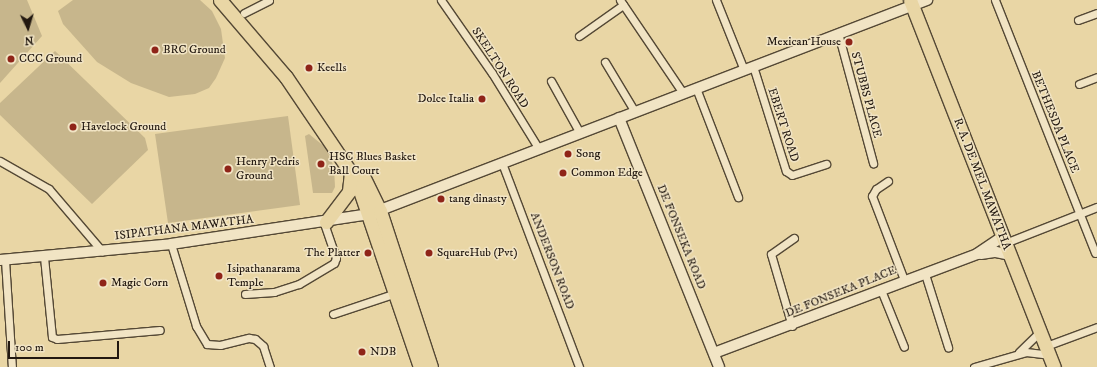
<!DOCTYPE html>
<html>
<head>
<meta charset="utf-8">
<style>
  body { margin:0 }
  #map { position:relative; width:1097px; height:367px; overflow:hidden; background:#e9d6a5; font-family:"IM FELL DW Pica",serif }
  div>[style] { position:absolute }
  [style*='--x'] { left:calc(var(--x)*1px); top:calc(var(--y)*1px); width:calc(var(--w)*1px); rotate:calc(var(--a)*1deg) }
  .green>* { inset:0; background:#c7b68c }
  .roads { filter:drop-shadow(1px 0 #544835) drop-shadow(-1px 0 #544835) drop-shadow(0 1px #544835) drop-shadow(0 -1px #544835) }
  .street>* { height:7px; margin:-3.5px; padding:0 3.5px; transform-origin:3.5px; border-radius:3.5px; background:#f1e4c4 }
  .secondary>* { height:10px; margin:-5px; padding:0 5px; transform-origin:5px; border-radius:5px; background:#f1e4c4 }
  .highway>* { height:13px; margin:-6.5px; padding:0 6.5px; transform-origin:6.5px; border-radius:6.5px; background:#e9d6a5 }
  .dots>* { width:11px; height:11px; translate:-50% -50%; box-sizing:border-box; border:2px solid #f1e4c4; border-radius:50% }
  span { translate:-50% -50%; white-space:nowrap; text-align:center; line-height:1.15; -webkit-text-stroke:3px #f1e4c4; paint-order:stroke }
  .poi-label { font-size:12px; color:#221810 }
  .right { translate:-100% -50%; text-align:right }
  .left { translate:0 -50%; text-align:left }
  .street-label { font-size:12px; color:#221810 }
  .north { position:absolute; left:8px; top:8px; width:40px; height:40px; -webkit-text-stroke:3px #f1e4c4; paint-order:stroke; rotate:175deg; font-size:11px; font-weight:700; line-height:16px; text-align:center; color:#221810 }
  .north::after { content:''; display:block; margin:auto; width:14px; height:18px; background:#221810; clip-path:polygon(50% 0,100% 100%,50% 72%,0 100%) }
  .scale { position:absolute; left:8px; top:341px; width:111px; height:18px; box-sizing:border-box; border:2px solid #221810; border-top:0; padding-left:5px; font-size:12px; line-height:14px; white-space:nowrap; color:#221810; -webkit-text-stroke:3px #f1e4c4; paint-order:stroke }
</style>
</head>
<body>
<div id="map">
  <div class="green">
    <i style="clip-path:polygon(0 0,27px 0,42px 36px,0 83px)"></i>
    <i style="clip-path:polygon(73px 0,200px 0,212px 11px,221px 29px,225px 58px,216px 78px,209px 88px,195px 94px,169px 97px,131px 83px,97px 62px,63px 24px,58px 11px)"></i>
    <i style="clip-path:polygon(55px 51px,145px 138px,148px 150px,92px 204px,0 115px,0 103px)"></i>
    <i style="clip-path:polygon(288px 116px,300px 205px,168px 223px,155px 134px)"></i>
    <i style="clip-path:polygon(309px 134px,325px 147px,334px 167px,335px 187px,332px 193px,313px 193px,305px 136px)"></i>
  </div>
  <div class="roads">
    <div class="street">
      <i style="--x:441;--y:0;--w:89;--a:55.1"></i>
      <i style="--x:492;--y:73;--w:89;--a:58.3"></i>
      <i style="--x:620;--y:0;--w:112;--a:55.9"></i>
      <i style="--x:716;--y:0;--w:75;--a:68.2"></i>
      <i style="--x:995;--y:0;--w:272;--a:68.4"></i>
      <i style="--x:244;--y:13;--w:28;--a:-27"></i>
      <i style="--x:1078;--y:20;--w:20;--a:-20"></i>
      <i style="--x:838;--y:33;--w:135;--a:74.9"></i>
      <i style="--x:579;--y:36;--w:54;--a:-35.2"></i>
      <i style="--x:605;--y:62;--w:58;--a:59"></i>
      <i style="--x:753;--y:66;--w:110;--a:72.6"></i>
      <i style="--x:786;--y:171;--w:7;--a:34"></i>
      <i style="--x:792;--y:175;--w:36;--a:-18"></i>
      <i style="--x:551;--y:81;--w:60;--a:60.9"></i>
      <i style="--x:1079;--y:84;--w:19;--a:-21"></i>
      <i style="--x:696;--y:88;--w:117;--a:68.9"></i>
      <i style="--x:0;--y:161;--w:56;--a:29.7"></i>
      <i style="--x:49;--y:189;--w:82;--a:49.5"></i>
      <i style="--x:502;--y:163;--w:218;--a:69.3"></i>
      <i style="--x:888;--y:181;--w:14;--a:146"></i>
      <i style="--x:876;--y:189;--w:8;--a:120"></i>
      <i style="--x:872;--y:196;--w:90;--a:69.1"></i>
      <i style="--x:1005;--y:243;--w:99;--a:-21.4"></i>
      <i style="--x:171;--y:244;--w:86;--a:73"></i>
      <i style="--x:196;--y:326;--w:21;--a:59"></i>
      <i style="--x:207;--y:344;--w:13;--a:4"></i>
      <i style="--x:220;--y:345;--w:30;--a:-14"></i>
      <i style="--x:249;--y:338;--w:6;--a:9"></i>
      <i style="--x:255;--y:339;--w:11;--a:41"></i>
      <i style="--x:263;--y:346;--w:22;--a:72"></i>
      <i style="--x:44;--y:257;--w:80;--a:84.3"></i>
      <i style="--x:52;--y:337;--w:5;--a:22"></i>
      <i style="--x:57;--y:339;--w:103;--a:-5"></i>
      <i style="--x:5;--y:260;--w:107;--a:86.3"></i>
      <i style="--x:925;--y:274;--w:77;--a:72.5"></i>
      <i style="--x:881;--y:290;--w:61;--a:68"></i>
      <i style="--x:245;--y:294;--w:29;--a:-4"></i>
      <i style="--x:274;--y:292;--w:26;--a:-18"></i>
      <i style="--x:299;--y:284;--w:41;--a:-31"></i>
      <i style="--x:334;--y:263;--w:5;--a:-68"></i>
      <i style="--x:336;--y:258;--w:37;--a:-109"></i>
      <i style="--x:333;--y:314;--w:66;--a:-18.4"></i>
      <i style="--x:792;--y:326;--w:75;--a:-106.3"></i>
      <i style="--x:771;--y:254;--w:28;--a:-35"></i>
      <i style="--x:1046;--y:346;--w:54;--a:-20.4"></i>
      <i style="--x:1019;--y:352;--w:29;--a:-44"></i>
      <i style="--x:974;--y:367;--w:54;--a:-16.1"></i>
      <i style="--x:1026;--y:352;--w:23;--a:7"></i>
    </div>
    <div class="secondary">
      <i style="--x:619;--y:118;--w:268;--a:68.1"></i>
      <i style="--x:981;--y:254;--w:15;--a:-8"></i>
      <i style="--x:996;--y:252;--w:14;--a:12"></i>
      <i style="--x:0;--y:260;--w:172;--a:-5.3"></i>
      <i style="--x:171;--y:244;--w:201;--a:-8.6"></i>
      <i style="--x:370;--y:214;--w:597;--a:-21.02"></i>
      <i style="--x:714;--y:353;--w:281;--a:-20.6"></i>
      <i style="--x:977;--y:254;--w:30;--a:-34"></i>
    </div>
    <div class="highway">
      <i style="--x:220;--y:0;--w:101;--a:49.4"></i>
      <i style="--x:286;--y:77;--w:127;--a:55.9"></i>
      <i style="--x:357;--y:182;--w:195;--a:71.2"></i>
      <i style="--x:910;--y:0;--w:394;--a:68.6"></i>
      <i style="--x:364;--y:178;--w:37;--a:64"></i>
      <i style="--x:380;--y:211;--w:164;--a:71.9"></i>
      <i style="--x:326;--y:222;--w:39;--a:-53"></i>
      <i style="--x:349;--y:191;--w:20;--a:-84"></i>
    </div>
  </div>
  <div class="dots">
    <i style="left:849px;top:42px;background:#8f2418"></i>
    <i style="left:155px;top:50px;background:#8f2418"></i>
    <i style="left:11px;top:59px;background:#8f2418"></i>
    <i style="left:309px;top:68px;background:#8f2418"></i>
    <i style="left:482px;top:99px;background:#8f2418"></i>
    <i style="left:73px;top:127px;background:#8f2418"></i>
    <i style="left:568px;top:154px;background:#8f2418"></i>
    <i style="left:321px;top:164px;background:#8f2418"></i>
    <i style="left:228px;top:169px;background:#8f2418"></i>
    <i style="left:563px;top:173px;background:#8f2418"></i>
    <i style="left:441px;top:199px;background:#8f2418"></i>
    <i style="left:368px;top:253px;background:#8f2418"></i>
    <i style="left:429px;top:253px;background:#8f2418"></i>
    <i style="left:219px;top:276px;background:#8f2418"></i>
    <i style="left:103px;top:283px;background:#8f2418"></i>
    <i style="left:362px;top:352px;background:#8f2418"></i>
  </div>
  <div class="poi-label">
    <span class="right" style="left:841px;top:42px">Mexican House</span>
    <span class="left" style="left:163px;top:50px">BRC Ground</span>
    <span class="left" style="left:19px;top:59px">CCC Ground</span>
    <span class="left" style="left:317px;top:68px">Keells</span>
    <span class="right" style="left:474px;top:99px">Dolce Italia</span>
    <span class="left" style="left:81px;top:127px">Havelock Ground</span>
    <span class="left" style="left:576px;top:154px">Song</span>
    <span class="left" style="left:329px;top:164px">HSC Blues Basket<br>Ball Court</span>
    <span class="left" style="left:236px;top:169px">Henry Pedris<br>Ground</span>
    <span class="left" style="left:571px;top:173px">Common Edge</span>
    <span class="left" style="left:449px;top:199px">tang dinasty</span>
    <span class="right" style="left:360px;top:253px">The Platter</span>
    <span class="left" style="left:437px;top:253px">SquareHub (Pvt)</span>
    <span class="left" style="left:227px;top:276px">Isipathanarama<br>Temple</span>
    <span class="left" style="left:111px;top:283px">Magic Corn</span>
    <span class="left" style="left:370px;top:352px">NDB</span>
  </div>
  <div class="street-label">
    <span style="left:500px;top:68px;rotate:57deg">SKELTON ROAD</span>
    <span style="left:866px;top:95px;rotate:75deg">STUBBS PLACE</span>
    <span style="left:1055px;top:122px;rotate:68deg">BETHESDA PLACE</span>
    <span style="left:783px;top:125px;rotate:72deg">EBERT ROAD</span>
    <span style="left:982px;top:184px;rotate:69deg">R. A. DE MEL MAWATHA</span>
    <span style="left:184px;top:228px;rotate:-7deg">ISIPATHANA MAWATHA</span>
    <span style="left:681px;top:237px;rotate:68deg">DE FONSEKA ROAD</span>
    <span style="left:552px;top:261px;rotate:69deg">ANDERSON ROAD</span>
    <span style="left:841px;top:292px;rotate:-22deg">DE FONSEKA PLACE</span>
  </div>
  <div class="north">N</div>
  <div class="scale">100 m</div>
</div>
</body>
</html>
